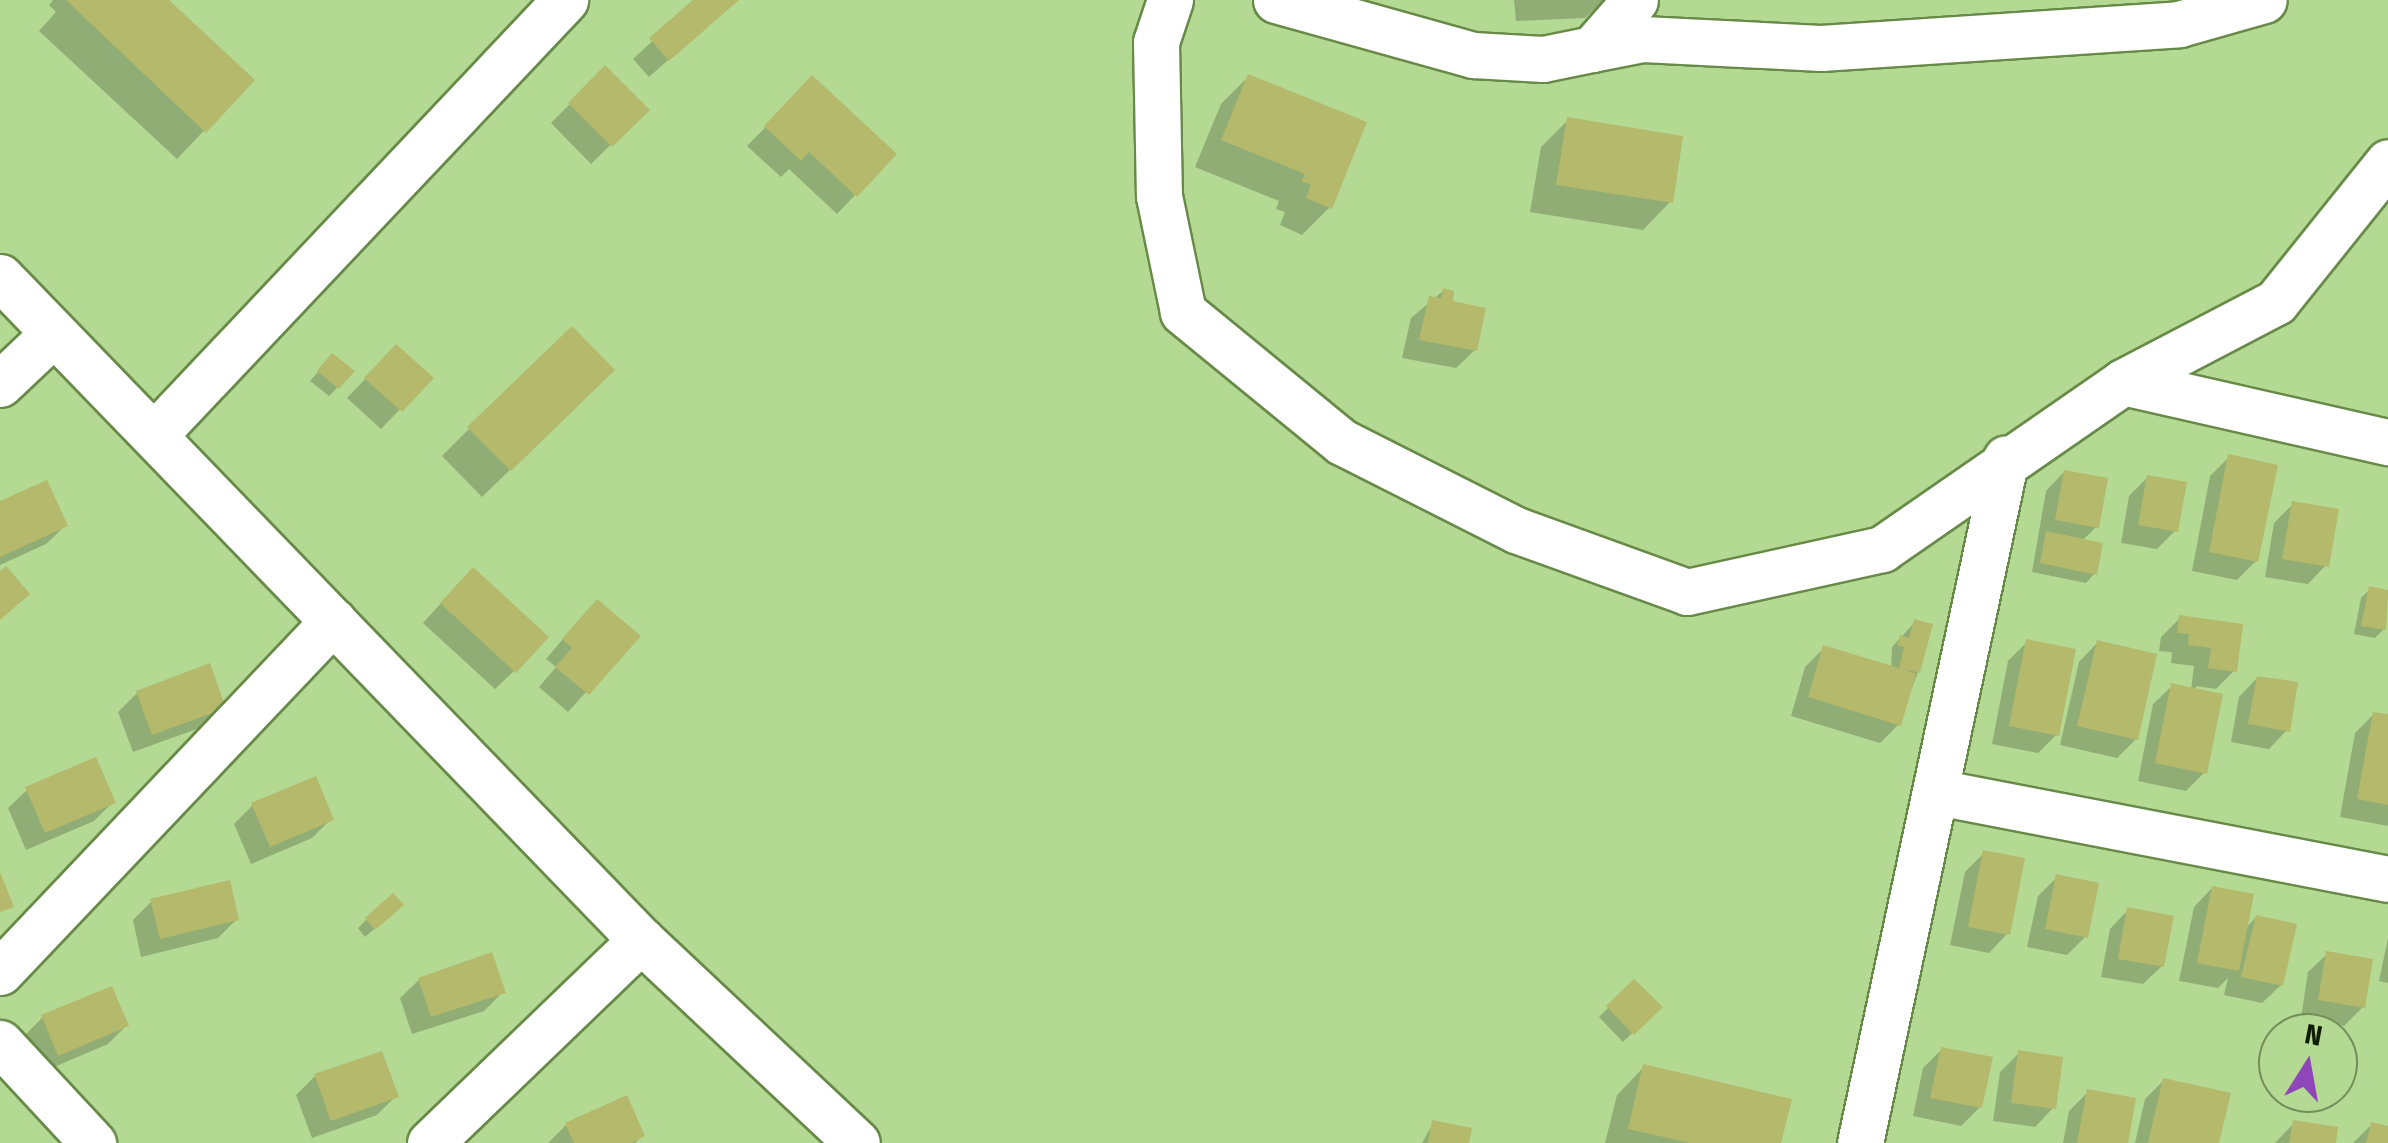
<!DOCTYPE html>
<html>
<head>
<meta charset="utf-8">
<style>
  body { margin:0 }
  #map { position:relative; width:2388px; height:1143px; overflow:hidden; background:#b3d993; font-family:"Fira Sans Condensed",sans-serif }
  div>[style] { position:absolute }
  [style*='--x'] { left:calc(var(--x)*1px); top:calc(var(--y)*1px); width:calc(var(--w)*1px); rotate:calc(var(--a)*1deg) }
  .shadow>* { inset:0; background:#0003 }
  .building>* { inset:0; background:#b4b96b }
  .roads { filter:drop-shadow(2px 0 #688a48) drop-shadow(-2px 0 #688a48) drop-shadow(0 2px #688a48) drop-shadow(0 -2px #688a48) }
  .minor>* { height:45px; margin:-22.5px; padding:0 22.5px; transform-origin:22.5px; border-radius:22.5px; background:#fff }
  span { translate:-50% -50%; white-space:nowrap; text-align:center; line-height:1.15; -webkit-text-stroke:8px #b3d993; paint-order:stroke }
  .north { position:absolute; left:2258px; top:1013px; width:100px; height:100px; box-sizing:border-box; background:#b3d993; border:2px solid #728e59; border-radius:50%; rotate:11deg; font-size:28px; font-weight:700; line-height:40px; text-align:center; color:#101d03 }
  .north::after { content:''; display:block; margin:auto; width:35px; height:45px; background:#8f46b9; clip-path:polygon(50% 0,100% 100%,50% 72%,0 100%) }
</style>
</head>
<body>
<div id="map">
  <div class="shadow">
    <i style="clip-path:polygon(53px 0,165px 0,252px 80px,177px 159px,39px 31px,56px 12px,49px 5px)"></i>
    <i style="clip-path:polygon(697px 0,736px 0,649px 77px,633px 59px)"></i>
    <i style="clip-path:polygon(1514px 0,1604px 0,1585px 18px,1516px 21px)"></i>
    <i style="clip-path:polygon(605px 69px,646px 110px,591px 164px,551px 123px)"></i>
    <i style="clip-path:polygon(1248px 77px,1330px 207px,1302px 235px,1280px 225px,1285px 212px,1276px 209px,1279px 201px,1195px 167px,1221px 104px)"></i>
    <i style="clip-path:polygon(813px 79px,855px 195px,837px 214px,789px 169px,781px 177px,747px 146px)"></i>
    <i style="clip-path:polygon(1568px 120px,1670px 202px,1643px 230px,1530px 212px,1541px 147px)"></i>
    <i style="clip-path:polygon(1443px 291px,1475px 350px,1456px 368px,1402px 358px,1411px 318px)"></i>
    <i style="clip-path:polygon(396px 347px,430px 378px,381px 429px,347px 398px)"></i>
    <i style="clip-path:polygon(324px 365px,337px 388px,329px 396px,310px 381px)"></i>
    <i style="clip-path:polygon(612px 370px,482px 497px,442px 456px,469px 429px)"></i>
    <i style="clip-path:polygon(2229px 457px,2256px 561px,2237px 580px,2192px 571px,2210px 476px)"></i>
    <i style="clip-path:polygon(2064px 472px,2097px 526px,2082px 541px,2094px 574px,2086px 583px,2032px 572px,2046px 491px)"></i>
    <i style="clip-path:polygon(2148px 477px,2176px 530px,2157px 549px,2121px 543px,2129px 496px)"></i>
    <i style="clip-path:polygon(0 503px,65px 526px,46px 544px,0 565px)"></i>
    <i style="clip-path:polygon(2293px 504px,2326px 565px,2308px 584px,2265px 577px,2274px 523px)"></i>
    <i style="clip-path:polygon(454px 589px,514px 671px,495px 689px,423px 623px)"></i>
    <i style="clip-path:polygon(2370px 589px,2388px 592px,2384px 629px,2375px 638px,2354px 634px,2361px 598px)"></i>
    <i style="clip-path:polygon(2180px 618px,2240px 626px,2234px 671px,2216px 689px,2196px 686px,2205px 772px,2186px 791px,2138px 781px,2153px 704px,2172px 686px,2191px 690px,2194px 666px,2171px 663px,2172px 652px,2159px 651px,2161px 637px)"></i>
    <i style="clip-path:polygon(579px 620px,637px 636px,568px 712px,539px 687px,556px 667px,546px 659px)"></i>
    <i style="clip-path:polygon(1915px 622px,1918px 672px,1898px 725px,1880px 743px,1791px 716px,1805px 667px,1824px 648px,1891px 669px,1892px 647px)"></i>
    <i style="clip-path:polygon(2027px 642px,2057px 734px,2038px 753px,1992px 744px,2008px 661px)"></i>
    <i style="clip-path:polygon(2097px 643px,2136px 739px,2117px 758px,2060px 745px,2079px 662px)"></i>
    <i style="clip-path:polygon(2257px 678px,2287px 730px,2269px 749px,2231px 742px,2239px 697px)"></i>
    <i style="clip-path:polygon(137px 693px,223px 708px,205px 726px,133px 752px,118px 712px)"></i>
    <i style="clip-path:polygon(2374px 714px,2388px 717px,2388px 826px,2340px 817px,2355px 733px)"></i>
    <i style="clip-path:polygon(27px 790px,113px 802px,94px 821px,26px 850px,8px 808px)"></i>
    <i style="clip-path:polygon(253px 805px,331px 819px,312px 838px,251px 864px,234px 824px)"></i>
    <i style="clip-path:polygon(1984px 853px,2007px 934px,1989px 953px,1950px 945px,1965px 872px)"></i>
    <i style="clip-path:polygon(2057px 877px,2085px 937px,2067px 955px,2027px 947px,2038px 896px)"></i>
    <i style="clip-path:polygon(2212px 888px,2245px 929px,2256px 917px,2281px 985px,2262px 1003px,2224px 995px,2228px 978px,2218px 988px,2179px 981px,2194px 907px)"></i>
    <i style="clip-path:polygon(152px 901px,237px 919px,218px 938px,141px 957px,133px 920px)"></i>
    <i style="clip-path:polygon(2128px 910px,2162px 966px,2143px 984px,2101px 977px,2110px 929px)"></i>
    <i style="clip-path:polygon(392px 914px,365px 937px,358px 928px,366px 920px)"></i>
    <i style="clip-path:polygon(2388px 938px,2388px 983px,2379px 981px)"></i>
    <i style="clip-path:polygon(2327px 954px,2363px 1007px,2344px 1026px,2301px 1018px,2308px 972px)"></i>
    <i style="clip-path:polygon(419px 980px,503px 992px,484px 1011px,412px 1034px,400px 998px)"></i>
    <i style="clip-path:polygon(1634px 983px,1659px 1007px,1623px 1042px,1599px 1017px)"></i>
    <i style="clip-path:polygon(42px 1018px,126px 1026px,108px 1044px,40px 1073px,24px 1036px)"></i>
    <i style="clip-path:polygon(1942px 1049px,1980px 1107px,1961px 1126px,1913px 1116px,1923px 1068px)"></i>
    <i style="clip-path:polygon(2019px 1053px,2053px 1108px,2035px 1127px,1993px 1121px,2000px 1072px)"></i>
    <i style="clip-path:polygon(1644px 1067px,1779px 1143px,1605px 1143px,1617px 1095px)"></i>
    <i style="clip-path:polygon(315px 1076px,396px 1096px,377px 1115px,312px 1138px,296px 1095px)"></i>
    <i style="clip-path:polygon(2164px 1080px,2217px 1143px,2135px 1143px,2145px 1099px)"></i>
    <i style="clip-path:polygon(2088px 1092px,2126px 1143px,2063px 1143px,2069px 1111px)"></i>
    <i style="clip-path:polygon(1433px 1123px,1467px 1143px,1422px 1143px)"></i>
    <i style="clip-path:polygon(2294px 1123px,2333px 1143px,2275px 1143px)"></i>
    <i style="clip-path:polygon(2372px 1124px,2388px 1128px,2388px 1143px,2353px 1143px)"></i>
    <i style="clip-path:polygon(566px 1125px,642px 1136px,635px 1143px,548px 1143px)"></i>
  </div>
  <div class="building">
    <i style="clip-path:polygon(66px 0,169px 0,255px 80px,206px 133px)"></i>
    <i style="clip-path:polygon(693px 0,739px 0,669px 61px,649px 38px)"></i>
    <i style="clip-path:polygon(605px 65px,650px 110px,612px 147px,568px 103px)"></i>
    <i style="clip-path:polygon(1248px 74px,1367px 122px,1332px 209px,1306px 198px,1311px 185px,1301px 181px,1305px 174px,1221px 140px)"></i>
    <i style="clip-path:polygon(812px 75px,897px 154px,857px 197px,809px 152px,801px 161px,764px 126px)"></i>
    <i style="clip-path:polygon(1567px 117px,1683px 136px,1673px 203px,1556px 185px)"></i>
    <i style="clip-path:polygon(1443px 288px,1454px 291px,1453px 301px,1486px 308px,1477px 351px,1419px 340px,1429px 296px,1441px 298px)"></i>
    <i style="clip-path:polygon(572px 326px,615px 370px,511px 471px,467px 427px)"></i>
    <i style="clip-path:polygon(396px 344px,434px 378px,402px 412px,364px 378px)"></i>
    <i style="clip-path:polygon(332px 353px,355px 371px,339px 389px,317px 371px)"></i>
    <i style="clip-path:polygon(2228px 454px,2278px 465px,2258px 562px,2209px 552px)"></i>
    <i style="clip-path:polygon(2064px 470px,2108px 478px,2099px 528px,2055px 520px)"></i>
    <i style="clip-path:polygon(2147px 475px,2187px 482px,2178px 532px,2138px 525px)"></i>
    <i style="clip-path:polygon(47px 480px,68px 526px,0 557px,0 501px)"></i>
    <i style="clip-path:polygon(2292px 501px,2339px 509px,2329px 567px,2282px 559px)"></i>
    <i style="clip-path:polygon(2046px 531px,2103px 543px,2097px 575px,2040px 563px)"></i>
    <i style="clip-path:polygon(6px 566px,30px 594px,0 620px,0 571px)"></i>
    <i style="clip-path:polygon(473px 567px,549px 637px,516px 673px,440px 603px)"></i>
    <i style="clip-path:polygon(2369px 586px,2388px 590px,2386px 630px,2361px 626px)"></i>
    <i style="clip-path:polygon(597px 599px,641px 636px,589px 695px,555px 667px,572px 648px,562px 639px)"></i>
    <i style="clip-path:polygon(2179px 615px,2243px 624px,2237px 672px,2208px 668px,2211px 648px,2188px 645px,2189px 634px,2177px 633px)"></i>
    <i style="clip-path:polygon(1914px 619px,1933px 624px,1920px 673px,1904px 669px,1916px 674px,1901px 726px,1808px 697px,1823px 645px,1899px 668px,1904px 647px,1897px 645px,1900px 635px,1909px 638px)"></i>
    <i style="clip-path:polygon(2026px 639px,2076px 649px,2059px 736px,2009px 726px)"></i>
    <i style="clip-path:polygon(2097px 640px,2157px 654px,2138px 740px,2077px 726px)"></i>
    <i style="clip-path:polygon(210px 663px,226px 708px,152px 735px,136px 691px)"></i>
    <i style="clip-path:polygon(2257px 676px,2298px 682px,2290px 732px,2248px 724px)"></i>
    <i style="clip-path:polygon(2171px 683px,2223px 694px,2207px 774px,2155px 763px)"></i>
    <i style="clip-path:polygon(2373px 712px,2388px 714px,2388px 805px,2357px 799px)"></i>
    <i style="clip-path:polygon(96px 757px,116px 803px,45px 833px,25px 787px)"></i>
    <i style="clip-path:polygon(316px 776px,334px 820px,270px 847px,251px 803px)"></i>
    <i style="clip-path:polygon(1983px 850px,2025px 858px,2010px 935px,1968px 927px)"></i>
    <i style="clip-path:polygon(0 872px,14px 907px,0 912px)"></i>
    <i style="clip-path:polygon(2056px 874px,2099px 883px,2088px 938px,2045px 929px)"></i>
    <i style="clip-path:polygon(230px 880px,239px 920px,160px 939px,150px 899px)"></i>
    <i style="clip-path:polygon(2212px 886px,2254px 894px,2239px 971px,2197px 963px)"></i>
    <i style="clip-path:polygon(393px 893px,404px 905px,375px 930px,365px 918px)"></i>
    <i style="clip-path:polygon(2127px 907px,2174px 916px,2164px 967px,2118px 959px)"></i>
    <i style="clip-path:polygon(2256px 915px,2297px 924px,2283px 986px,2241px 977px)"></i>
    <i style="clip-path:polygon(2326px 951px,2373px 959px,2365px 1008px,2318px 1000px)"></i>
    <i style="clip-path:polygon(492px 952px,506px 993px,431px 1017px,418px 978px)"></i>
    <i style="clip-path:polygon(1634px 979px,1663px 1007px,1634px 1035px,1606px 1006px)"></i>
    <i style="clip-path:polygon(112px 986px,129px 1026px,58px 1056px,41px 1015px)"></i>
    <i style="clip-path:polygon(1941px 1047px,1993px 1057px,1982px 1108px,1930px 1098px)"></i>
    <i style="clip-path:polygon(2018px 1050px,2063px 1057px,2056px 1109px,2011px 1103px)"></i>
    <i style="clip-path:polygon(382px 1051px,399px 1097px,331px 1121px,314px 1074px)"></i>
    <i style="clip-path:polygon(1643px 1064px,1792px 1099px,1781px 1143px,1690px 1143px,1628px 1129px)"></i>
    <i style="clip-path:polygon(2163px 1078px,2231px 1093px,2219px 1143px,2148px 1143px)"></i>
    <i style="clip-path:polygon(2087px 1089px,2136px 1098px,2128px 1143px,2077px 1143px)"></i>
    <i style="clip-path:polygon(627px 1095px,645px 1136px,631px 1143px,574px 1143px,565px 1123px)"></i>
    <i style="clip-path:polygon(1432px 1120px,1472px 1128px,1469px 1143px,1428px 1143px)"></i>
    <i style="clip-path:polygon(2293px 1120px,2338px 1127px,2336px 1143px,2289px 1143px)"></i>
    <i style="clip-path:polygon(2371px 1122px,2388px 1126px,2388px 1143px,2366px 1143px)"></i>
  </div>
  <div class="roads">
    <div class="minor">
      <i style="--x:1170;--y:0;--w:44;--a:108.4"></i>
      <i style="--x:1156;--y:42;--w:154;--a:88.9"></i>
      <i style="--x:1159;--y:196;--w:118;--a:78.3"></i>
      <i style="--x:1183;--y:312;--w:205;--a:39.3"></i>
      <i style="--x:1342;--y:442;--w:195;--a:26.8"></i>
      <i style="--x:1516;--y:530;--w:182;--a:19.9"></i>
      <i style="--x:1687;--y:592;--w:200;--a:-12.4"></i>
      <i style="--x:1882;--y:549;--w:293;--a:-34.7"></i>
      <i style="--x:2123;--y:382;--w:173;--a:-27.6"></i>
      <i style="--x:2276;--y:302;--w:179;--a:-51.3"></i>
      <i style="--x:1276;--y:0;--w:205;--a:15.6"></i>
      <i style="--x:1473;--y:55;--w:70;--a:3.3"></i>
      <i style="--x:1543;--y:59;--w:50;--a:-11.5"></i>
      <i style="--x:1592;--y:49;--w:65;--a:-48.7"></i>
      <i style="--x:1592;--y:49;--w:52;--a:-11.1"></i>
      <i style="--x:1643;--y:39;--w:178;--a:2.9"></i>
      <i style="--x:1821;--y:48;--w:359;--a:-3.8"></i>
      <i style="--x:2179;--y:24;--w:88;--a:-15.8"></i>
      <i style="--x:0;--y:277;--w:922;--a:45.97"></i>
      <i style="--x:641;--y:940;--w:296;--a:43.2"></i>
      <i style="--x:2123;--y:382;--w:272;--a:12.8"></i>
      <i style="--x:0;--y:384;--w:74;--a:-43.4"></i>
      <i style="--x:156;--y:433;--w:596;--a:-46.63"></i>
      <i style="--x:1937;--y:792;--w:459;--a:10.9"></i>
      <i style="--x:0;--y:972;--w:484;--a:-46.5"></i>
      <i style="--x:0;--y:1043;--w:137;--a:47.1"></i>
      <i style="--x:430;--y:1143;--w:293;--a:-43.9"></i>
      <i style="--x:1860;--y:1143;--w:700;--a:-77.97"></i>
    </div>
  </div>
  <div class="north">N</div>
</div>
</body>
</html>
